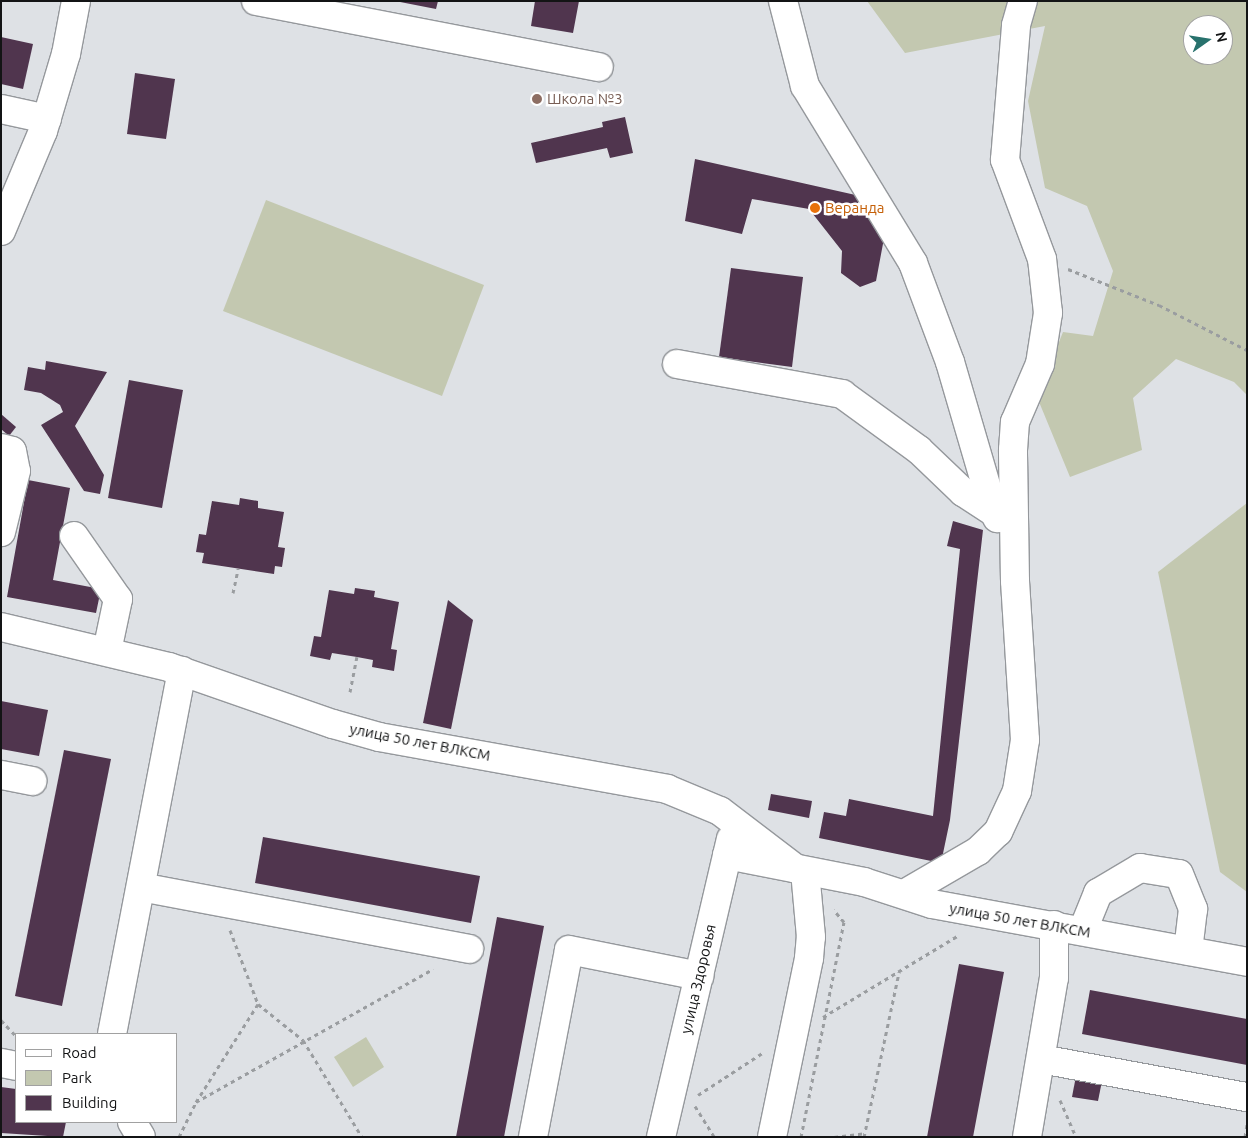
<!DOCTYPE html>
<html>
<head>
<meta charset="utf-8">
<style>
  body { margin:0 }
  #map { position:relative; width:1248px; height:1138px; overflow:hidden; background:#dee1e5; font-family:Ubuntu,sans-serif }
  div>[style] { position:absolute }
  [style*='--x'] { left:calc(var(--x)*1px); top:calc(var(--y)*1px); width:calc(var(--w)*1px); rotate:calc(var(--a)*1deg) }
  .green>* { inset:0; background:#c3c8b0 }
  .building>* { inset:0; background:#50354e }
  .path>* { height:3px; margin-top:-1.5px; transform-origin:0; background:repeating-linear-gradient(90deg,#9a9da0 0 4px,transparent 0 8px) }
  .roads { filter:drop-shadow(1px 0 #95989c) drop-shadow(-1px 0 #95989c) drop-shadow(0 1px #95989c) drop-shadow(0 -1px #95989c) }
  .minor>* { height:28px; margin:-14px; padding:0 14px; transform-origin:14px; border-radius:14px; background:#fff }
  .dots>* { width:14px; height:14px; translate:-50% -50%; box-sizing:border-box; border:2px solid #fff; border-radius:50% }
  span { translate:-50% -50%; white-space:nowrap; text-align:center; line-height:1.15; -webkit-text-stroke:5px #fff; paint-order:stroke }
  .education-label { font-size:15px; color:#785e54 }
  .left { translate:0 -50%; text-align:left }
  .food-label { font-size:15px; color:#c56008 }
  .street-label { font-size:15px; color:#131415 }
  .frame { position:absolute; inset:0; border:2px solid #131415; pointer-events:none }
  .legend { position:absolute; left:15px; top:1033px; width:162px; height:90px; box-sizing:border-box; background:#fff; border:1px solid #a1a1a1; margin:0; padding:6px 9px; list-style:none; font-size:15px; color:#131415 }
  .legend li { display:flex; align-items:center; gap:10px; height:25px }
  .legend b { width:25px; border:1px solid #a1a1a1 }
  .north { position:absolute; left:1183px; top:15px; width:50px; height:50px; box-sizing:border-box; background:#fff; border:1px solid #a1a1a1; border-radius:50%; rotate:77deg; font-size:14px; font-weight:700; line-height:20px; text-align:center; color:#131415 }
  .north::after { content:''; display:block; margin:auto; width:18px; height:22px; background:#28726d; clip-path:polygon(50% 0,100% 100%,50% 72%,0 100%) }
</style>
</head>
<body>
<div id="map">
  <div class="green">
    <i style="clip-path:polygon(evenodd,867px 1px,1247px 1px,1247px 395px,1234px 382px,1176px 359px,1133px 398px,1142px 450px,1070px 477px,1037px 397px,1063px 332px,1093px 336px,1113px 271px,1087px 206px,1045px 188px,1028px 101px,1045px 26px,905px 53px,867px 1px,1193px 25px,1223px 25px,1223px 55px,1193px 55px,1193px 25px)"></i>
    <i style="clip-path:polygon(266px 200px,484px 285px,442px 396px,223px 311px)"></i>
    <i style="clip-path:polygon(1247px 503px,1247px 892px,1220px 872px,1158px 572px)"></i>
    <i style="clip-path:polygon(366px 1037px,384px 1067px,353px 1087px,334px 1057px)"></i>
  </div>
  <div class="building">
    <i style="clip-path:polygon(395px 1px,438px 1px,436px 9px)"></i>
    <i style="clip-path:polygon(535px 1px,579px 1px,573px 33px,531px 26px)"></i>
    <i style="clip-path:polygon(1px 37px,33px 44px,23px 89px,1px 84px)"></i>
    <i style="clip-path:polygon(135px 73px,175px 79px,166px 139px,127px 134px)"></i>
    <i style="clip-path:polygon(625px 117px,633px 153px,610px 158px,607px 148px,536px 163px,531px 143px,603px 127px,602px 122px)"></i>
    <i style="clip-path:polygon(695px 159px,860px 196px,885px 233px,876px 281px,860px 287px,841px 273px,842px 251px,809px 209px,752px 199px,742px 234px,685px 221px)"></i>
    <i style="clip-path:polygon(731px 268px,803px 277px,792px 367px,719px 357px)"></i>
    <i style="clip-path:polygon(46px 361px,107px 372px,75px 426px,104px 475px,100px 494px,84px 491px,41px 425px,63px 412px,60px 405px,41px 393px,24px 390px,28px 367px,45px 370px)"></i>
    <i style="clip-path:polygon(129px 380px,183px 390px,162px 508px,108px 498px)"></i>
    <i style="clip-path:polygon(1px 414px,16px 427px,9px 436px,1px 429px)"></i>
    <i style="clip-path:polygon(28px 480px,70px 488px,53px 580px,101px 589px,96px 613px,7px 597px)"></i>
    <i style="clip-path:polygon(240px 498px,258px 501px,258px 508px,284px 512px,278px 547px,285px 548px,282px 567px,275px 566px,274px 574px,202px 563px,204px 553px,196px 552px,199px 534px,206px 535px,212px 501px,239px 505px)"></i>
    <i style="clip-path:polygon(953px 521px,983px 530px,950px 820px,941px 863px,819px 838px,824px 812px,846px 816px,849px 799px,933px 816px,960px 549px,947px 546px)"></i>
    <i style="clip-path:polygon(355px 588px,375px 591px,374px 597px,399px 602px,391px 649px,397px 650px,394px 671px,372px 667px,373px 660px,357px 657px,332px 653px,330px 660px,310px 656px,314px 636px,321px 637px,329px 590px,354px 594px)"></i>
    <i style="clip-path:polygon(448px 600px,473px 620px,451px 729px,423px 723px)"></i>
    <i style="clip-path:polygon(1px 701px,48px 710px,39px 756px,1px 749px)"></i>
    <i style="clip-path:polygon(64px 750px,111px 759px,62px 1006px,15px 996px)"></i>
    <i style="clip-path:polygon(771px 794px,812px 801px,809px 818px,768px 810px)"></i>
    <i style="clip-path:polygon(263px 837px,480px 876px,471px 923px,255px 883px)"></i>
    <i style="clip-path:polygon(497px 917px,544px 926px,504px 1137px,456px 1137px)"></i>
    <i style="clip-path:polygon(959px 964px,1004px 972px,973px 1137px,927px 1137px)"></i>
    <i style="clip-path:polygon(1090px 990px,1247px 1019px,1247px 1065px,1082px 1034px)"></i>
    <i style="clip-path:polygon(1076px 1076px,1102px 1081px,1098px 1101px,1072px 1097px)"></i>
    <i style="clip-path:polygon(1px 1087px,16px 1089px,16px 1122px,66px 1122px,63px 1137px,1px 1133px)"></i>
  </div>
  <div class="path">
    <i style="--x:1068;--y:269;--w:98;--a:21.6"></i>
    <i style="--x:1159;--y:305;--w:99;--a:27.1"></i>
    <i style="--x:233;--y:593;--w:25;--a:-78"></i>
    <i style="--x:350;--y:692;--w:36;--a:-79"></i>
    <i style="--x:230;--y:930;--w:79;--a:69.3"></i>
    <i style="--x:258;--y:1004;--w:58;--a:38.7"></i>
    <i style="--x:303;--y:1040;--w:114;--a:58.7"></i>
    <i style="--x:823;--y:1017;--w:159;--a:-31.1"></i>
    <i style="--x:1;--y:1020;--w:22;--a:47"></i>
    <i style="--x:698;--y:1095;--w:79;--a:-33.1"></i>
    <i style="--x:1060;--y:1100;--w:40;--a:66.6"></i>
    <i style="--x:196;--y:1102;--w:272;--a:-29.3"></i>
    <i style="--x:695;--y:1106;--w:36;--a:58"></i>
    <i style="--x:179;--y:1137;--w:39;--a:-64"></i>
    <i style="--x:196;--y:1102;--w:116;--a:-57.7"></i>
    <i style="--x:801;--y:1137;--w:219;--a:-78.7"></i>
    <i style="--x:844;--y:922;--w:16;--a:-130"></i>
    <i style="--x:834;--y:1137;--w:31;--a:-7"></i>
    <i style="--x:864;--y:1137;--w:169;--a:-78"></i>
    <i style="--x:1245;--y:1137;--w:13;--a:-81"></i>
  </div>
  <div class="roads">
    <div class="minor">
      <i style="--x:256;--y:1;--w:349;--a:10.9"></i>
      <i style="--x:783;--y:1;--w:88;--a:75.5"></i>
      <i style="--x:805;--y:86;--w:207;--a:58.6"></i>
      <i style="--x:913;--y:263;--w:106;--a:69.5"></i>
      <i style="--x:950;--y:362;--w:156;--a:73.7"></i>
      <i style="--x:1;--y:109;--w:47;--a:12.3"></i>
      <i style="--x:1;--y:231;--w:108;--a:-67.2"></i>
      <i style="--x:43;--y:131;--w:80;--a:-73.4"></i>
      <i style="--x:66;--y:54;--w:54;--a:-79.3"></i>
      <i style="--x:677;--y:364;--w:168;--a:10.3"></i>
      <i style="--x:842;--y:394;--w:95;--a:36"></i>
      <i style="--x:919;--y:450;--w:61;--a:43.7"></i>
      <i style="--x:963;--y:492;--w:37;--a:33"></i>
      <i style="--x:994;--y:512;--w:7;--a:63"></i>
      <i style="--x:1;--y:448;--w:11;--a:15"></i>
      <i style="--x:12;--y:451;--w:20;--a:79"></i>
      <i style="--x:16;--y:471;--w:63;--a:103.8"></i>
      <i style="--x:74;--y:536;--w:77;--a:55.1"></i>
      <i style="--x:118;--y:599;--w:53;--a:101.9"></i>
      <i style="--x:1;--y:627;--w:173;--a:13.4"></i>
      <i style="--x:169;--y:667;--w:174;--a:19.2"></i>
      <i style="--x:333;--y:724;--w:48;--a:15.8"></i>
      <i style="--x:379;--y:737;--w:293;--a:10.2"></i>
      <i style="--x:667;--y:789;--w:57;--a:22.5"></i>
      <i style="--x:720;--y:811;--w:96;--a:37.3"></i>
      <i style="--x:1;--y:775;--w:32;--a:11"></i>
      <i style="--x:727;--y:855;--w:140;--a:11.1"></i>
      <i style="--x:864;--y:882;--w:71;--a:17.9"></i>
      <i style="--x:932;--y:904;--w:320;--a:10.4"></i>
      <i style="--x:141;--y:887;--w:334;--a:10.7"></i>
      <i style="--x:904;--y:894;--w:86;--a:-30.2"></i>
      <i style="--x:978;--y:851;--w:28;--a:-44"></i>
      <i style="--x:998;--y:832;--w:45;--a:-65.1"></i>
      <i style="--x:1017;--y:791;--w:52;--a:-81.1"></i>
      <i style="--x:1025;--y:740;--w:159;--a:-93.6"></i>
      <i style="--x:1015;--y:581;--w:131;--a:-90.9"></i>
      <i style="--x:1013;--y:450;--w:28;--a:-86"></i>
      <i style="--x:1015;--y:422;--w:63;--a:-66.7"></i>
      <i style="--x:1040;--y:364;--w:52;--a:-81.1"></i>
      <i style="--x:1048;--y:313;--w:54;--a:-96.3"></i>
      <i style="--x:1042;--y:259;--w:106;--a:-110.5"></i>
      <i style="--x:1005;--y:160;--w:135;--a:-85.3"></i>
      <i style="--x:1016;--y:25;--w:25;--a:-74"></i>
      <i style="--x:1083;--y:930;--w:40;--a:-68"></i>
      <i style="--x:1098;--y:893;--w:49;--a:-30.8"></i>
      <i style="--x:1140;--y:868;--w:39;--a:9"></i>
      <i style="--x:1179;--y:874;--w:38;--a:68"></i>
      <i style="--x:1193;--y:909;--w:42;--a:96.8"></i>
      <i style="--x:112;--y:1034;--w:370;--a:-79.1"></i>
      <i style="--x:1041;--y:1059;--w:209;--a:10.5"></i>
      <i style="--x:1;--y:1063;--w:15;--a:11"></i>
      <i style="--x:132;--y:1122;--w:17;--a:59"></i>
      <i style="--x:533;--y:1137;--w:190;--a:-79.1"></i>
      <i style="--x:569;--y:950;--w:133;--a:11.3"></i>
      <i style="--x:661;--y:1137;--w:306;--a:-76.8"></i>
      <i style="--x:772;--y:1137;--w:183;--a:-78.3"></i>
      <i style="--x:809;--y:958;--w:21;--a:-85"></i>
      <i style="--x:811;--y:937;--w:66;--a:-95.2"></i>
      <i style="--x:1027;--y:1137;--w:161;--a:-80.4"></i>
      <i style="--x:1054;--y:978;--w:53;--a:-90"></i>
    </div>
  </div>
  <div class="dots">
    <i style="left:537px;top:99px;background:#8d6e63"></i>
    <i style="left:815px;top:208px;background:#e8710a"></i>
  </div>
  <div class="education-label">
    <span class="left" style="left:547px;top:99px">Школа №3</span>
  </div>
  <div class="food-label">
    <span class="left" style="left:825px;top:208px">Веранда</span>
  </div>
  <div class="street-label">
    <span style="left:420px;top:742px;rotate:11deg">улица 50 лет ВЛКСМ</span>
    <span style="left:1020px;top:920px;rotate:10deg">улица 50 лет ВЛКСМ</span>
    <span style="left:698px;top:979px;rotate:-77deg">улица Здоровья</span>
  </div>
  <div class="frame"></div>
  <ul class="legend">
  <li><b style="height:6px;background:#fff"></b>Road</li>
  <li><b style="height:14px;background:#c3c8b0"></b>Park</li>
  <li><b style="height:14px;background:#50354e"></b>Building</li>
  </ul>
  <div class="north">N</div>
</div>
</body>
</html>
